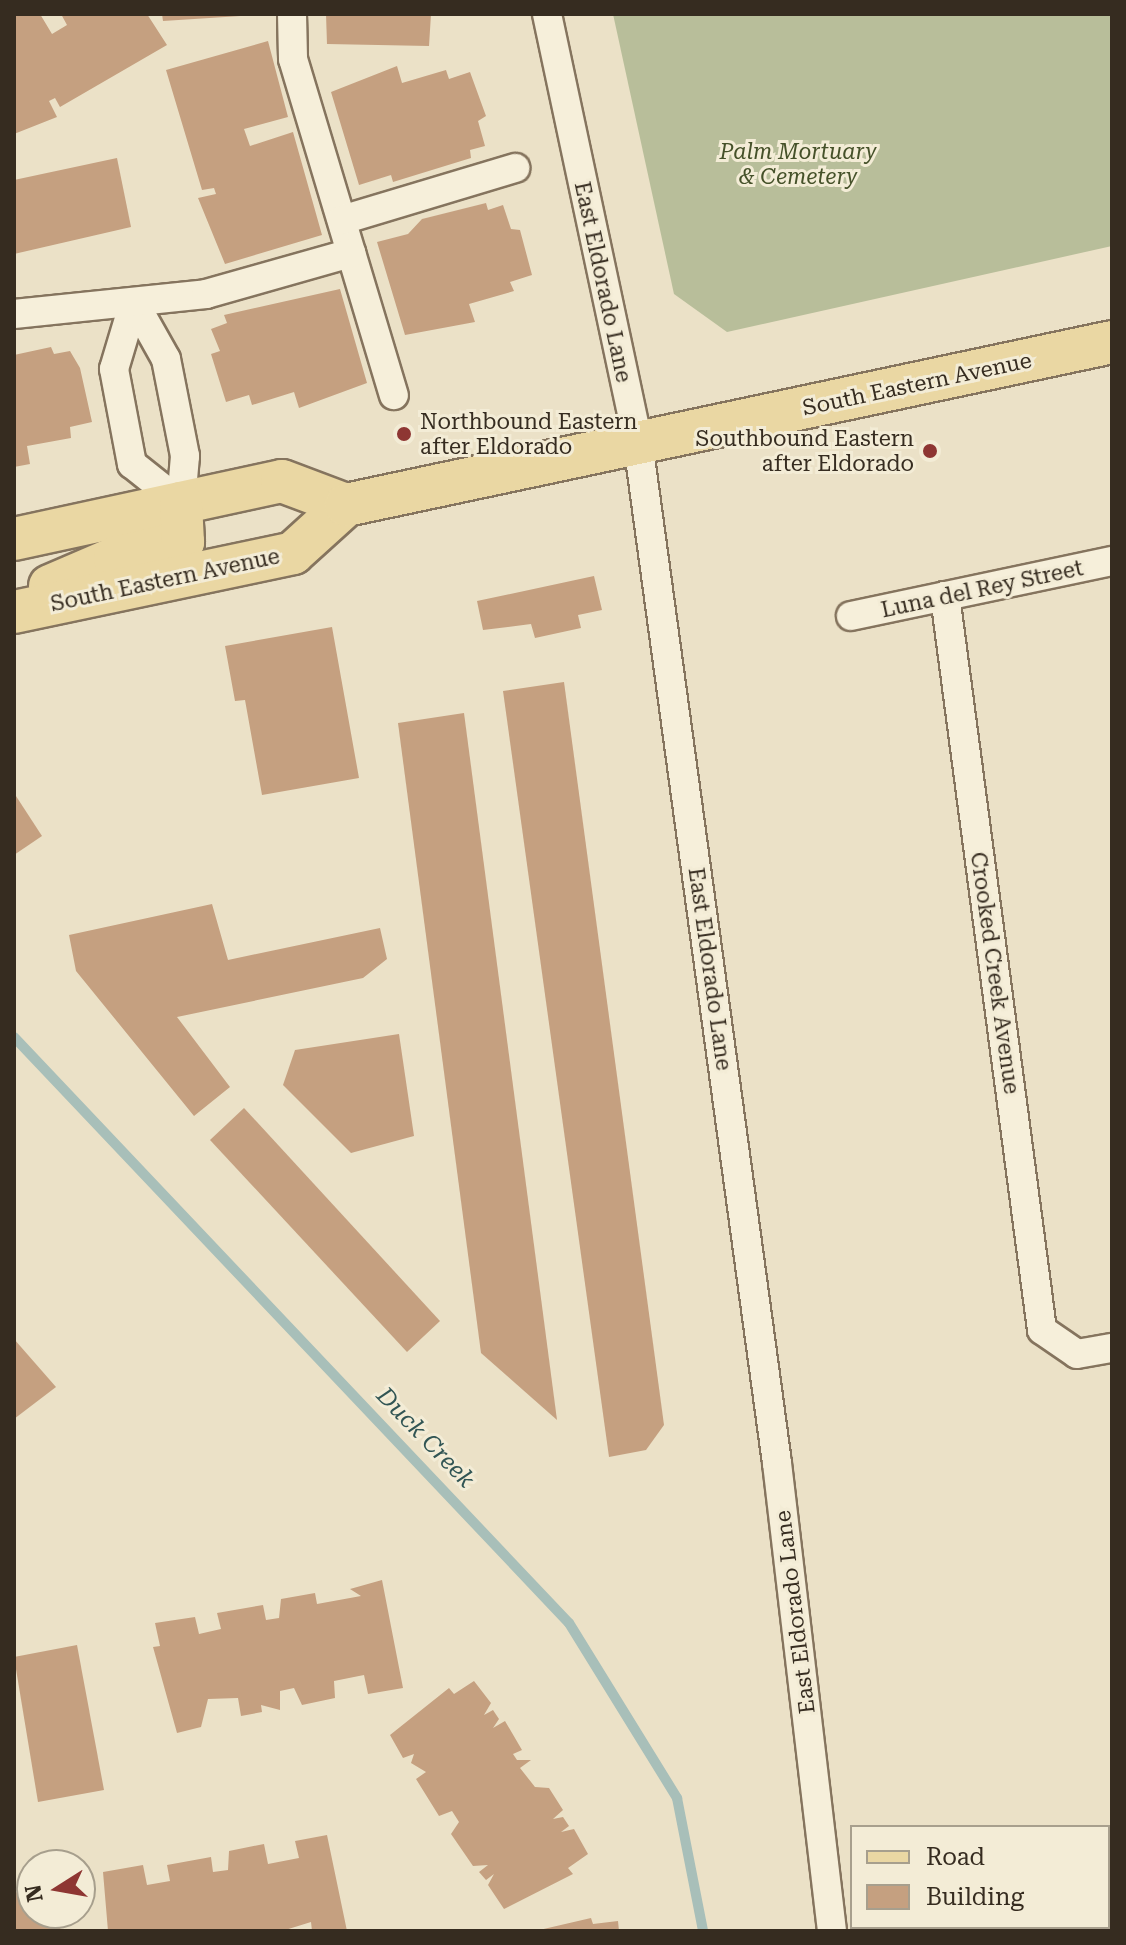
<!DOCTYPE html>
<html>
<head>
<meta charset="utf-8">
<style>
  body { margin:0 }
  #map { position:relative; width:1126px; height:1945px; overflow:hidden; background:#ebe1c7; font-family:"Roboto Serif",serif }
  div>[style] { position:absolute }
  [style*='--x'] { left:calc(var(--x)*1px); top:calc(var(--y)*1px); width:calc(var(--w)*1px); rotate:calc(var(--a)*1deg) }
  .cemetery>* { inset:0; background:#b8be9a }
  .stream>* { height:10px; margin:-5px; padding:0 5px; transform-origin:5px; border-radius:5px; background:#a8bfb9 }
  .building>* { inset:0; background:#c5a080 }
  .roads { filter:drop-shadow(2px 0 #85745e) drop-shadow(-2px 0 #85745e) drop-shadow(0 2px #85745e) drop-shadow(0 -2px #85745e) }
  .street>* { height:28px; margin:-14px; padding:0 14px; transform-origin:14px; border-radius:14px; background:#f6efda }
  .primary>* { height:42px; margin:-21px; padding:0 21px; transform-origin:21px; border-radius:21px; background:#ead7a3 }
  .dots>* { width:22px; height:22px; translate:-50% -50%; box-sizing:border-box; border:4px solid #f3ecd6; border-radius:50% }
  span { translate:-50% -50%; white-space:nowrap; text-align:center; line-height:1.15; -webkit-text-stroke:6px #f3ecd6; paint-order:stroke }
  .park-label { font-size:22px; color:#455129; font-style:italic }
  .street-label { font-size:22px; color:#362c20 }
  .poi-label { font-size:22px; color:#362c20 }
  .left { translate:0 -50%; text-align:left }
  .right { translate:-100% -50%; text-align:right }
  .water-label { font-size:24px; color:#315554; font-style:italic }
  .frame { position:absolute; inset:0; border:16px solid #362c20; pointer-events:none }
  .legend { position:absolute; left:850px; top:1825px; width:260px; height:104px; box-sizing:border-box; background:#f3ecd6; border:2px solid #a79f8d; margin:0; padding:10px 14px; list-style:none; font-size:24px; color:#362c20 }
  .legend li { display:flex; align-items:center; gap:16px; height:40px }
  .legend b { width:40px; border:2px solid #a79f8d }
  .north { position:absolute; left:16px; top:1849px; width:80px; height:80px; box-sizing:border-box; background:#f3ecd6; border:2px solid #a79f8d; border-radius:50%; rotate:259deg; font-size:22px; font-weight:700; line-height:32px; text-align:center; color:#362c20 }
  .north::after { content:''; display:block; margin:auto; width:28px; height:36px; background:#8e3633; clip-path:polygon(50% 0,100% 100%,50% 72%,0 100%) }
</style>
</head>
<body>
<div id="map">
  <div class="cemetery">
    <i style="clip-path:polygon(613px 14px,1112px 14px,1112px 246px,727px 332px,674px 294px)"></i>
  </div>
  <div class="stream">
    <i style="--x:14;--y:1037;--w:807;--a:46.56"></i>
    <i style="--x:569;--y:1623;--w:206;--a:58.3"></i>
    <i style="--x:677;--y:1798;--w:136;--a:78.9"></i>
  </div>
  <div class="building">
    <i style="clip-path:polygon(14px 14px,40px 14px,52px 34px,67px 25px,61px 14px,147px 14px,167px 45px,60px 107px,55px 98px,49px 101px,57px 117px,14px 134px)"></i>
    <i style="clip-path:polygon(162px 14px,272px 14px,163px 21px)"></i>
    <i style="clip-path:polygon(326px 14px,431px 14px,429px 46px,327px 44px)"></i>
    <i style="clip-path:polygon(268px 41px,288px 117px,244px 129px,250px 146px,293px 132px,322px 235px,225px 264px,198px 198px,216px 194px,214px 188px,202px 190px,166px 70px)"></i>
    <i style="clip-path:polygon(397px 66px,402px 83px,446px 70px,449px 79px,470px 72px,486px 116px,478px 121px,485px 146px,470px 150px,471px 158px,393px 182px,391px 175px,359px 185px,331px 92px)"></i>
    <i style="clip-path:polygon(117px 158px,131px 227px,14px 254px,14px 180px)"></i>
    <i style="clip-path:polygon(486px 203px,488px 210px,503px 205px,511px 229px,520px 230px,532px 275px,510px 282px,514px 291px,469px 304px,475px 322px,405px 335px,377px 242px,408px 234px,422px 219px)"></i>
    <i style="clip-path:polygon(340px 289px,367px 383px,299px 408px,294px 392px,252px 405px,249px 395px,226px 402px,211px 354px,220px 351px,211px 329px,227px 323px,224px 315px)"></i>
    <i style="clip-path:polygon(51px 347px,54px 354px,70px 351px,80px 368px,92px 422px,70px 427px,71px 438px,27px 446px,30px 464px,14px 467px,14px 355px)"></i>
    <i style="clip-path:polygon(594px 576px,602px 610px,578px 615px,581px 628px,535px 638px,531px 624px,483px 630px,477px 601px)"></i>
    <i style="clip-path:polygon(332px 627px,359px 778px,262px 795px,245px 700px,235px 701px,225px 646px)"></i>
    <i style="clip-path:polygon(564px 682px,664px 1425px,646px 1450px,609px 1457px,503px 691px)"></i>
    <i style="clip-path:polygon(464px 713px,557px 1420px,481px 1353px,398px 723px)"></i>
    <i style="clip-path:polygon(14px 793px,42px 836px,14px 855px)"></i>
    <i style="clip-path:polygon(212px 904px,228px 960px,380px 928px,387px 959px,363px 978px,177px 1017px,230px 1087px,194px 1116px,76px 971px,69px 935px)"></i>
    <i style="clip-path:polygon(399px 1034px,414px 1136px,351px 1153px,283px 1085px,295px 1050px)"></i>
    <i style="clip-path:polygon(244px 1108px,440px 1321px,407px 1352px,210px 1140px)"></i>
    <i style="clip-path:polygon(14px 1339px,56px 1387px,14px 1419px)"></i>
    <i style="clip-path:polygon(382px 1580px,403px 1688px,368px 1694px,364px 1675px,334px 1681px,335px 1698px,302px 1705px,294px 1688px,280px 1691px,280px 1710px,261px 1705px,262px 1712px,241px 1716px,238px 1698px,208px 1699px,201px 1727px,177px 1733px,153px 1647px,160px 1646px,155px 1623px,195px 1617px,199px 1634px,221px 1629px,217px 1613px,263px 1605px,266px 1620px,279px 1618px,281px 1599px,315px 1593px,317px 1604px,361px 1596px,350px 1589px)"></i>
    <i style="clip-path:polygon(77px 1645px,104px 1790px,38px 1802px,14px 1657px)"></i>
    <i style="clip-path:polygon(474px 1681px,491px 1703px,484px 1715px,493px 1710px,499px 1719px,493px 1728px,505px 1721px,522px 1750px,513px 1754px,517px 1760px,531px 1760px,520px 1768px,535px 1787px,549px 1788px,563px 1810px,553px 1819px,563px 1817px,569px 1826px,561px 1832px,574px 1829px,588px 1854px,568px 1868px,573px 1874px,504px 1909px,488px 1885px,494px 1874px,486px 1880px,479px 1872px,488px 1865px,473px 1866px,451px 1834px,459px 1822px,452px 1811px,439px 1816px,416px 1779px,426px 1772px,411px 1763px,414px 1754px,403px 1758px,390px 1735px,449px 1688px,454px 1694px)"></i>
    <i style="clip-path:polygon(327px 1835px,347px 1931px,312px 1931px,311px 1922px,282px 1931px,108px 1931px,103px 1872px,143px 1865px,147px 1885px,170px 1881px,167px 1865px,211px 1857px,213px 1872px,228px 1870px,229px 1851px,264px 1844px,268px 1864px,299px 1858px,295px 1841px)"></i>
    <i style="clip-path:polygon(32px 1889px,32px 1913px,68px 1913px,59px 1931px,14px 1931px,14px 1893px)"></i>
    <i style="clip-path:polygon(591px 1918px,593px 1924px,618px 1921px,619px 1931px,535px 1931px)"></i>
  </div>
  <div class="roads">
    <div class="street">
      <i style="--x:292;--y:14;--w:45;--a:88.7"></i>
      <i style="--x:293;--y:59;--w:351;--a:73.3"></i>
      <i style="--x:547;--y:14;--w:439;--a:78"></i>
      <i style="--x:638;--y:443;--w:1029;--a:82.24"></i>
      <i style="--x:777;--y:1463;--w:471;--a:83.3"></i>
      <i style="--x:342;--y:220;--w:181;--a:-16.7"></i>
      <i style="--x:134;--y:302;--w:70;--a:106.6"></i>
      <i style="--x:114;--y:369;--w:97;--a:79.3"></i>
      <i style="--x:132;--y:464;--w:63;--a:38.5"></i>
      <i style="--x:134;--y:302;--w:65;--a:60.7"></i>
      <i style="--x:166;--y:359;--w:99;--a:78.9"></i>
      <i style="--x:185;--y:456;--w:47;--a:94.9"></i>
      <i style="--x:14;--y:314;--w:193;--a:-5.9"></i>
      <i style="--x:206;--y:294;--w:151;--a:-15.8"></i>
      <i style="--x:945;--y:596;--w:740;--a:82.47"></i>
      <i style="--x:1042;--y:1330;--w:42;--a:34.4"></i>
      <i style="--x:1077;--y:1354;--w:36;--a:-10"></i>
      <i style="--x:851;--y:616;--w:267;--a:-11.9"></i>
    </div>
    <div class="primary">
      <i style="--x:14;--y:539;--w:274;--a:-12.2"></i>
      <i style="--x:282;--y:481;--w:68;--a:20.6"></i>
      <i style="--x:50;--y:586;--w:71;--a:-23.3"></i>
      <i style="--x:115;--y:558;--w:70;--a:-13.2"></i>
      <i style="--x:183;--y:542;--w:39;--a:-93"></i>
      <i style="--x:14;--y:612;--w:285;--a:-11.9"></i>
      <i style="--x:293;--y:553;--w:72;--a:-42.2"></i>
      <i style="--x:346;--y:505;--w:783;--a:-12.01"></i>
    </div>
  </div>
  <div class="dots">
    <i style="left:404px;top:434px;background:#8e3633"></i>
    <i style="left:930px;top:451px;background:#8e3633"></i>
  </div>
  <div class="park-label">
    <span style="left:798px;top:164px">Palm Mortuary<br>&amp; Cemetery</span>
  </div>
  <div class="street-label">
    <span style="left:603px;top:282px;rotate:78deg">East Eldorado Lane</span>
    <span style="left:917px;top:384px;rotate:-12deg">South Eastern Avenue</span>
    <span style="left:165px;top:580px;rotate:-12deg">South Eastern Avenue</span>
    <span style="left:982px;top:589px;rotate:-12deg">Luna del Rey Street</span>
    <span style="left:710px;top:969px;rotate:82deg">East Eldorado Lane</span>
    <span style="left:995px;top:973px;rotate:82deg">Crooked Creek Avenue</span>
    <span style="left:795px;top:1612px;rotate:-97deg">East Eldorado Lane</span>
  </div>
  <div class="poi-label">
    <span class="left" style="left:420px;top:434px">Northbound Eastern<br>after Eldorado</span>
    <span class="right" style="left:914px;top:451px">Southbound Eastern<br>after Eldorado</span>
  </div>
  <div class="water-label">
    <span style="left:425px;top:1438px;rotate:46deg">Duck Creek</span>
  </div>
  <div class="frame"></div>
  <ul class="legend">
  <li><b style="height:10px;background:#ead7a3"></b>Road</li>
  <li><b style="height:22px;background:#c5a080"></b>Building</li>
  </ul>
  <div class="north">N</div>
</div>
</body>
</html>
